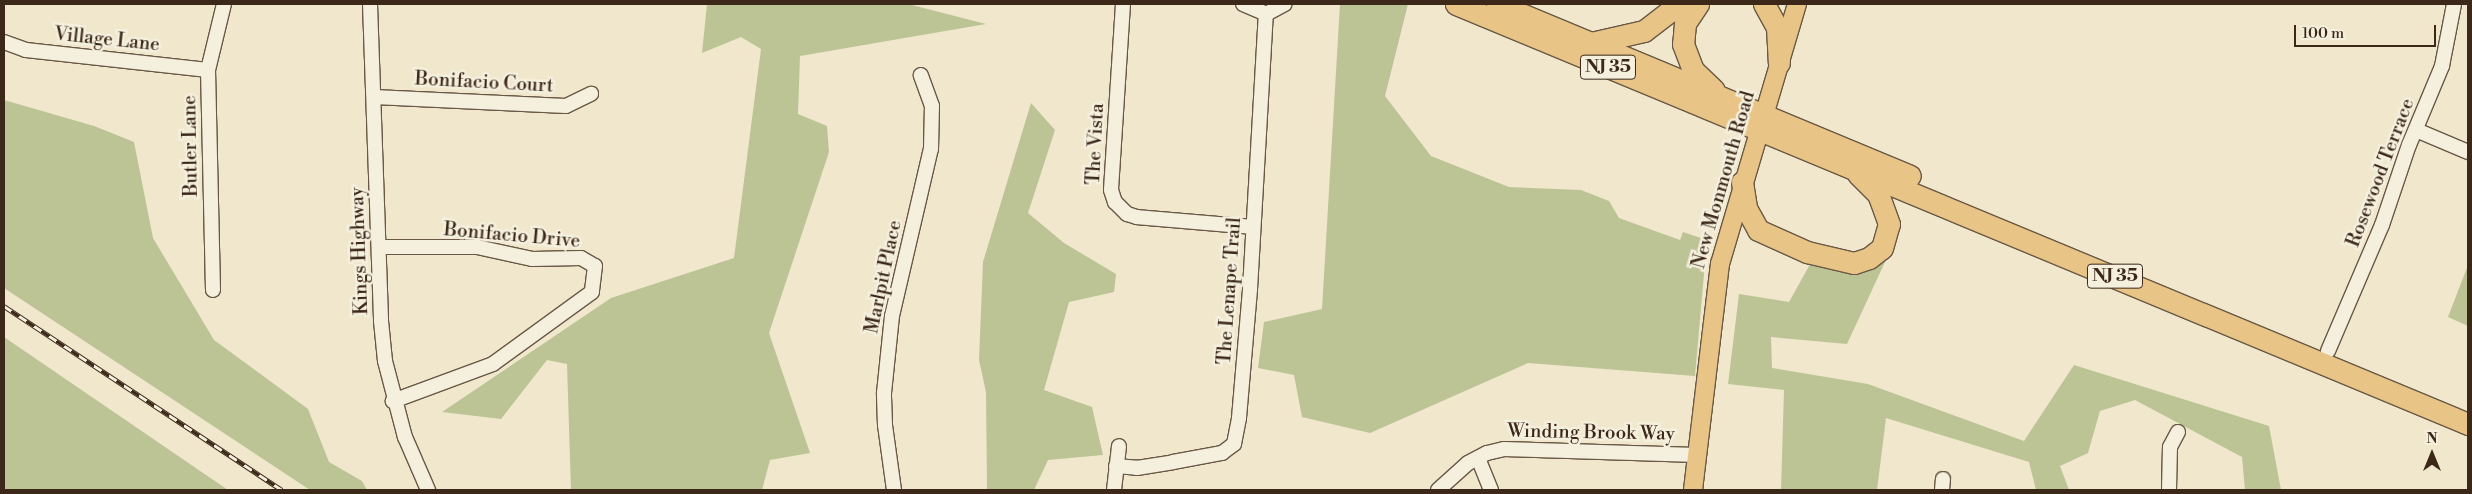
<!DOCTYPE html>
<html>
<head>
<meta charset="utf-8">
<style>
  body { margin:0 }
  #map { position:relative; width:2472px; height:494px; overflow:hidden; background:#f0e7cc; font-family:"Libre Bodoni",serif }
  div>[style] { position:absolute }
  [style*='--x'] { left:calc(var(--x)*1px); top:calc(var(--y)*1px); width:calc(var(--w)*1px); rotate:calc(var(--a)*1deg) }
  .green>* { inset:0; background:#bcc496 }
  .roads { filter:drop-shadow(1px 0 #695845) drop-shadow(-1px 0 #695845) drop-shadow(0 1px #695845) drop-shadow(0 -1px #695845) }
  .minor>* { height:14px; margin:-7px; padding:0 7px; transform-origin:7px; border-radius:7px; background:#f5efde }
  .major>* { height:18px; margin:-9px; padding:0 9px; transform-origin:9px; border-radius:9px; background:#e8c486 }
  .highway>* { height:21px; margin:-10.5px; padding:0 10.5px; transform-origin:10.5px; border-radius:10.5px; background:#e8c486 }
  .rail>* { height:5px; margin-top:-2.5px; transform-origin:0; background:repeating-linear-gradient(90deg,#f5efde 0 9px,#3c2818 0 18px); box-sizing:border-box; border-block:1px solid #3c2818 }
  span { translate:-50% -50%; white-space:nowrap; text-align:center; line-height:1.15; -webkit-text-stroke:5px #f5efde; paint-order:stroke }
  .shield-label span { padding:1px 4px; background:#f5efde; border:1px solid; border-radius:4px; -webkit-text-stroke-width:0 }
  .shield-label { font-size:18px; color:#3c2818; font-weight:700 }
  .street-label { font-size:19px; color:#3c2818 }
  .frame { position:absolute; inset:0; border:5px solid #3c2818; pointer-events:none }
  .north { position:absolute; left:2407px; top:429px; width:50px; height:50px; -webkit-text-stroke:4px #f5efde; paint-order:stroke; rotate:0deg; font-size:14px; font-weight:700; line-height:20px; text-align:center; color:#3c2818 }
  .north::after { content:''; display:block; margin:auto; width:18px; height:22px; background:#3c2818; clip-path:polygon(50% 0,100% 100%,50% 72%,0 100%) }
  .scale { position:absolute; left:2294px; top:25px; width:142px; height:22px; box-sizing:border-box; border:2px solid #3c2818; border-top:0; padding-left:6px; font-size:15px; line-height:18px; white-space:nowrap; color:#3c2818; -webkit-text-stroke:4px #f5efde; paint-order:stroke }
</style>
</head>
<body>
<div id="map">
  <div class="green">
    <i style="clip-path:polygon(707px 4px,908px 4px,986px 24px,800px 56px,798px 114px,827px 126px,829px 152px,769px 333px,810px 453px,770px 460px,762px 490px,571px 490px,567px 364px,547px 360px,501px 419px,442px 412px,611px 298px,734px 258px,761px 49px,741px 37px,702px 53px)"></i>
    <i style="clip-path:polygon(1340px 4px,1408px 4px,1385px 96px,1431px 156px,1509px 187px,1581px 190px,1609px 201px,1619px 218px,1680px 240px,1683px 232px,1707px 240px,1695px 376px,1528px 363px,1370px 433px,1302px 417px,1294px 375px,1258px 368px,1264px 322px,1322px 309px)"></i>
    <i style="clip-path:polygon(4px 100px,94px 126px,134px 142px,153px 238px,214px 340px,308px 409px,329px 462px,362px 481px,367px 490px,310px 490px,4px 288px)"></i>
    <i style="clip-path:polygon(1031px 103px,1055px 130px,1028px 213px,1064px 243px,1116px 274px,1114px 292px,1069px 302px,1044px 390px,1092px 407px,1103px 455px,1048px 460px,1034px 490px,987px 490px,986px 392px,979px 360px,983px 262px)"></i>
    <i style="clip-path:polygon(1891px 249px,1847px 344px,1771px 337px,1772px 368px,1868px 384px,2024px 441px,2074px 365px,2269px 426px,2281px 490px,2245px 490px,2242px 457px,2135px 400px,2100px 411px,2088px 453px,2060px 466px,2069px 490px,2036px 490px,2029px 462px,1886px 418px,1877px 490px,1781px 490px,1784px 390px,1728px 384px,1739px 294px,1789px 302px,1814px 257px)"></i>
    <i style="clip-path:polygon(2468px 265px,2468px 326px,2448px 317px)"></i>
    <i style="clip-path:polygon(4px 337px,228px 490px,4px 490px)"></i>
  </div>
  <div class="roads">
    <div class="minor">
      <i style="--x:370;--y:4;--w:317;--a:88"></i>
      <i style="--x:381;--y:321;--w:40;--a:84.3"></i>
      <i style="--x:385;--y:361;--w:79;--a:75.3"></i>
      <i style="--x:405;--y:437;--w:58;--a:66.5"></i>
      <i style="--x:1123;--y:4;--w:186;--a:93.7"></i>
      <i style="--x:1111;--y:190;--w:13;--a:72"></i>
      <i style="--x:1115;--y:202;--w:17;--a:45"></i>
      <i style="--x:1127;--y:214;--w:10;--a:17"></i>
      <i style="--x:1137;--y:217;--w:116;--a:4.9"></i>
      <i style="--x:1243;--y:4;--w:25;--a:23"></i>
      <i style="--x:1266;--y:14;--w:21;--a:-28"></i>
      <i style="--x:4;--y:42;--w:23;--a:20"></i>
      <i style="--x:26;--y:50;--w:183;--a:6.3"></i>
      <i style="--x:374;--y:97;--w:192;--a:2.7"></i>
      <i style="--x:566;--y:106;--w:28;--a:-26"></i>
      <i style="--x:2416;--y:130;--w:56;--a:22.9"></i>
      <i style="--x:379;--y:247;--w:98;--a:0"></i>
      <i style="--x:477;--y:247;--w:56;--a:12.3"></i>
      <i style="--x:532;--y:259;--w:49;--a:-1.2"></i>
      <i style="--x:581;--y:258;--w:16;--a:30"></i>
      <i style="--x:595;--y:266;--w:26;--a:97"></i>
      <i style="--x:592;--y:292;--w:122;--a:144"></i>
      <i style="--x:493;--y:364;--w:107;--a:159.7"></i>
      <i style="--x:213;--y:290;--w:220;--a:-91.3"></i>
      <i style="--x:208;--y:70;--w:68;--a:-76.4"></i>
      <i style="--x:2328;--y:351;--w:137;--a:-66.8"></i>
      <i style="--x:2382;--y:225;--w:84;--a:-71.4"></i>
      <i style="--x:2409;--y:145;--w:86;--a:-67.3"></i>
      <i style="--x:2442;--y:66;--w:63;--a:-79"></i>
      <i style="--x:1478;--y:458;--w:35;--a:68"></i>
      <i style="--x:1116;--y:466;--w:21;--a:5"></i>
      <i style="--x:1137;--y:468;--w:36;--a:-9"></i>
      <i style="--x:1173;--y:462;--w:50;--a:-10.4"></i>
      <i style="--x:1222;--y:453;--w:15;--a:-37"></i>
      <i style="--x:1234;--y:444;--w:26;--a:-79"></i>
      <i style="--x:1239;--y:418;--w:129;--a:-85.1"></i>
      <i style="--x:1250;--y:289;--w:275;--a:-86.7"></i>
      <i style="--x:894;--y:490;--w:66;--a:-97.9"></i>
      <i style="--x:885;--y:425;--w:32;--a:-92"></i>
      <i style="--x:884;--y:393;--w:77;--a:-84.1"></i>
      <i style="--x:892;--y:316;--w:171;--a:-76.9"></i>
      <i style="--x:931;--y:149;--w:43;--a:-88.7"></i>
      <i style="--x:932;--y:106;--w:33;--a:-110"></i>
      <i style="--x:1114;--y:490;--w:44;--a:-83.5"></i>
      <i style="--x:1438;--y:490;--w:40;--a:-42"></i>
      <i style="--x:1468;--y:463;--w:21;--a:-28"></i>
      <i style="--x:1487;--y:453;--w:17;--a:-13"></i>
      <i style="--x:1504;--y:449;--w:193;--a:1.8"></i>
      <i style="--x:1942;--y:490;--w:11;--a:-85"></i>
      <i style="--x:2169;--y:490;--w:43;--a:-88.7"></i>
      <i style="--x:2170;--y:447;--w:17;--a:-62"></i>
    </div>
    <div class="major">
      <i style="--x:1693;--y:490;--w:228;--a:-83.2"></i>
      <i style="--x:1720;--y:264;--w:271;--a:-73.5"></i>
    </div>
    <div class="highway">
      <i style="--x:1456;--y:4;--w:1096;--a:22.54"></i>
      <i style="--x:1497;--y:4;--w:447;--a:22.6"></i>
      <i style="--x:1698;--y:4;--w:23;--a:124"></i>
      <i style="--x:1685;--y:23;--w:21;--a:95"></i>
      <i style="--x:1683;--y:44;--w:28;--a:69"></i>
      <i style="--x:1693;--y:70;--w:29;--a:44"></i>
      <i style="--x:1764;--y:4;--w:26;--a:61"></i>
      <i style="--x:1777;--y:27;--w:36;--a:87"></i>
      <i style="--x:1591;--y:43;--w:54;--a:-12.8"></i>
      <i style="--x:1644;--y:31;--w:44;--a:-37.6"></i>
      <i style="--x:1742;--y:182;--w:26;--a:81"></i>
      <i style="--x:1746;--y:208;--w:25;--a:61"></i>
      <i style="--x:1758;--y:230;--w:54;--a:24.2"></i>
      <i style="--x:1807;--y:252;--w:48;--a:13.2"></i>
      <i style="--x:1854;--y:263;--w:16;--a:-18"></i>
      <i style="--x:1869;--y:258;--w:16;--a:-38"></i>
      <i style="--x:1882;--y:248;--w:25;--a:-74"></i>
      <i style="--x:1889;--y:224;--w:32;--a:-110"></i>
      <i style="--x:1878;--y:194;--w:28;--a:-135"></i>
    </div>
  </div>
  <div class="rail">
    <i style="--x:4;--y:306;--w:333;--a:33.5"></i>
  </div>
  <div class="shield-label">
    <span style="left:1608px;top:67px">NJ 35</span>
    <span style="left:2115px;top:276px">NJ 35</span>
  </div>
  <div class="street-label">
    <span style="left:107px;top:40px;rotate:6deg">Village Lane</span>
    <span style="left:484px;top:83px;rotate:3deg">Bonifacio Court</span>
    <span style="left:1096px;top:144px;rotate:-87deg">The Vista</span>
    <span style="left:191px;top:146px;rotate:-91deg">Butler Lane</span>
    <span style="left:2381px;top:173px;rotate:-69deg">Rosewood Terrace</span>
    <span style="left:1724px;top:180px;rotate:-74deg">New Monmouth Road</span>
    <span style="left:512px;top:236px;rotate:5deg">Bonifacio Drive</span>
    <span style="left:360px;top:251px;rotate:-92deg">Kings Highway</span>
    <span style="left:884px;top:277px;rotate:-78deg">Marlpit Place</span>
    <span style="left:1230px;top:291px;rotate:-86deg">The Lenape Trail</span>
    <span style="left:1591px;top:433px;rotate:1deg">Winding Brook Way</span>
  </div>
  <div class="frame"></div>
  <div class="north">N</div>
  <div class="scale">100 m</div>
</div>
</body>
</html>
